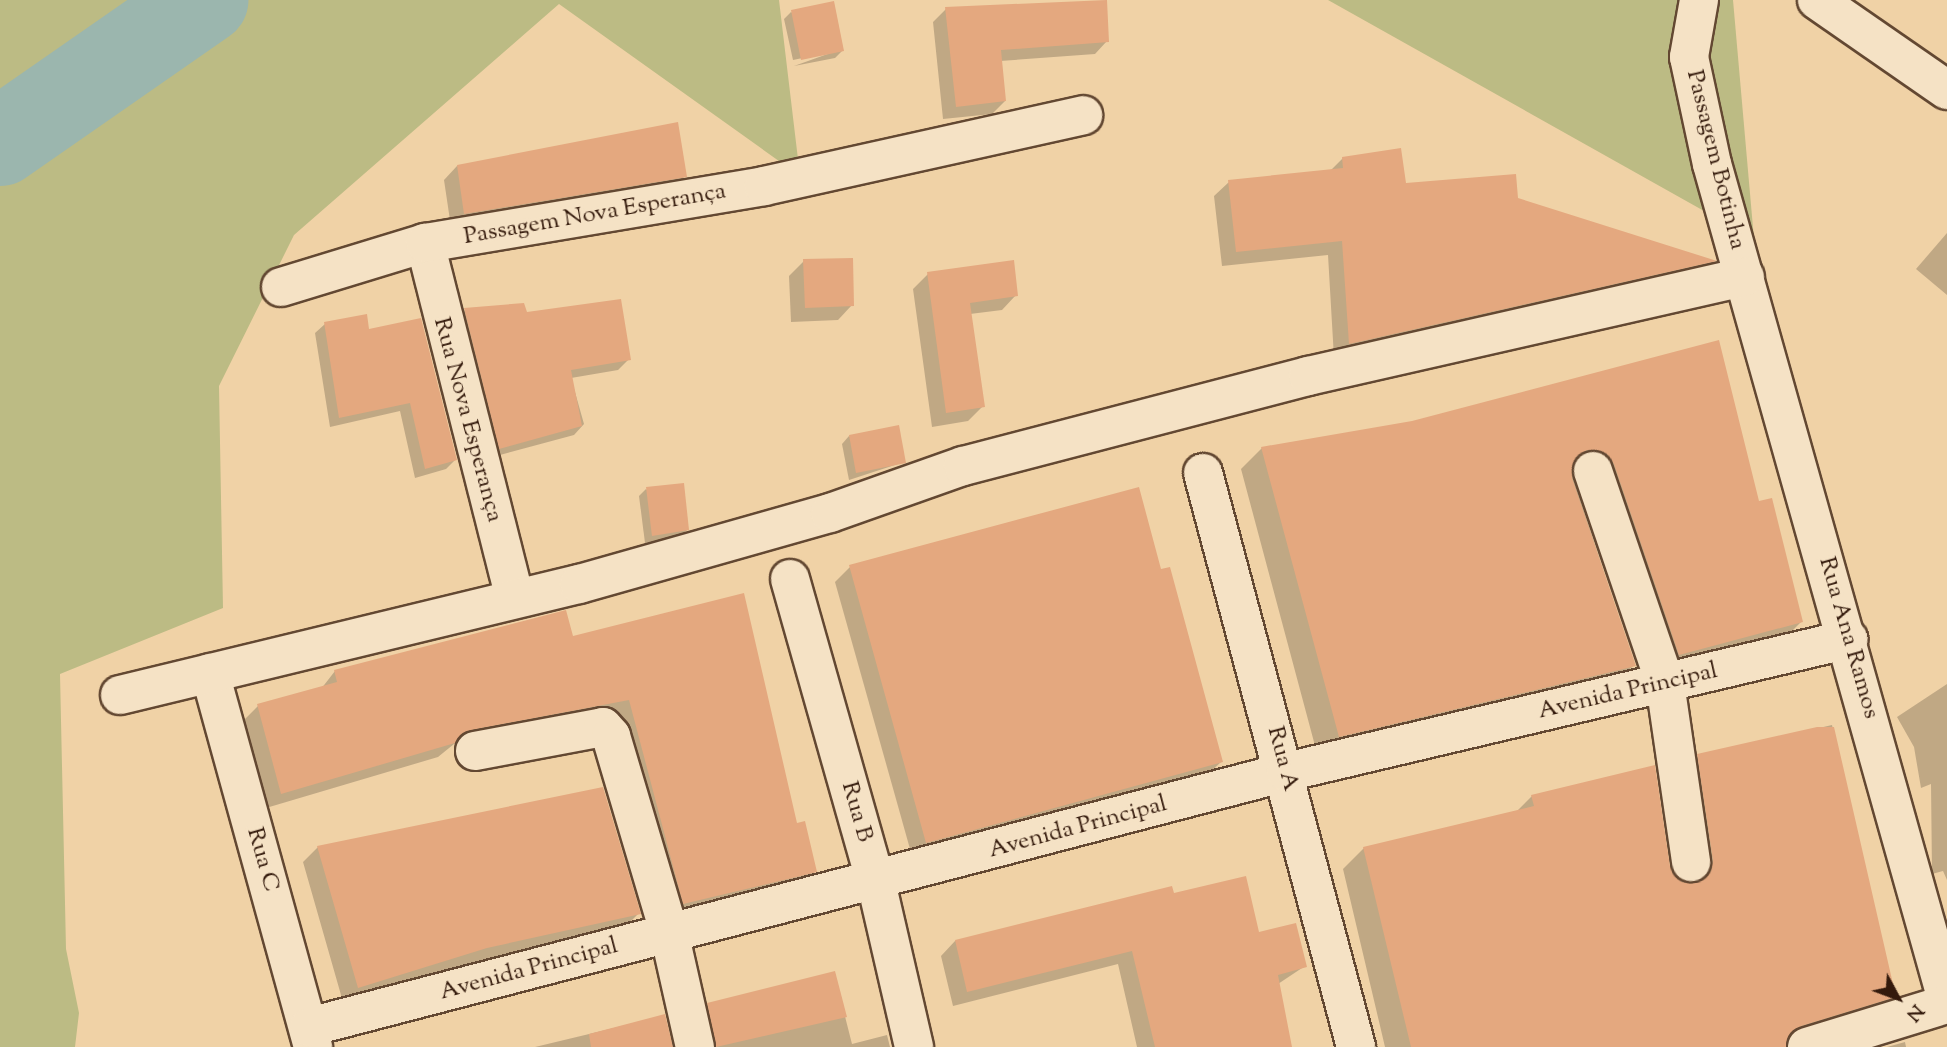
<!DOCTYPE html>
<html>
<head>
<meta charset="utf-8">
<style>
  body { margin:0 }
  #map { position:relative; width:1947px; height:1047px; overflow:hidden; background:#f0d2a6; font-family:"Sorts Mill Goudy",serif }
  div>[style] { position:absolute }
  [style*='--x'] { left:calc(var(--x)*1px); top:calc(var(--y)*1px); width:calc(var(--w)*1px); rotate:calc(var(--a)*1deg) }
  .green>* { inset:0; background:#bcbb84 }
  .shadow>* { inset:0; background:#0003 }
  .river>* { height:88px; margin:-44px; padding:0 44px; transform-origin:44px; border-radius:44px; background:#9bb6ae }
  .building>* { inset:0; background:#e4a87f }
  .roads { filter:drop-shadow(2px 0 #634832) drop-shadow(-2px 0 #634832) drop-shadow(0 2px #634832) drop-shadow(0 -2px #634832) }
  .street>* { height:38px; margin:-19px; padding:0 19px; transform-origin:19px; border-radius:19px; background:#f5e2c5 }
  span { translate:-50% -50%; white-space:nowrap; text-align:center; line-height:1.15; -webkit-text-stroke:6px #f5e2c5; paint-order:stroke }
  .street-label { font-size:24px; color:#341a0c }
  .north { position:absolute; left:1863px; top:963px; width:70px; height:70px; -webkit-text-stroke:5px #f5e2c5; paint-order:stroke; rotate:131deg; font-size:19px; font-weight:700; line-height:28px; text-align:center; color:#341a0c }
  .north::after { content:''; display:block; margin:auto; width:24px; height:32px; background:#341a0c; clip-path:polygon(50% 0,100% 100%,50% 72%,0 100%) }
</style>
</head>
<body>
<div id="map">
  <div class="green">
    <i style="clip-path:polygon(0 0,779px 0,800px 176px,559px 4px,294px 235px,219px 386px,223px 608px,60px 674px,66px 949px,79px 1013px,75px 1047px,0 1047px)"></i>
    <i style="clip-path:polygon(1328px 0,1733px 0,1754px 239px)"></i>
  </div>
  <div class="shadow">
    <i style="clip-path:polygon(946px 9px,1107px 41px,1095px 54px,1000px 61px,1005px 101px,992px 114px,943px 119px,933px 22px)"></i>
    <i style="clip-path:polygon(791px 12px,842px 51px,835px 58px,794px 66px,836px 51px,793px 60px,784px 19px)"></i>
    <i style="clip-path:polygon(1343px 158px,1404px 185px,1517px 199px,1713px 262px,1700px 275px,1334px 358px,1328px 255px,1222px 266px,1214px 196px,1229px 182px,1330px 171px)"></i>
    <i style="clip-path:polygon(457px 166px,685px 176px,671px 190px,451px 227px,444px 180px)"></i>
    <i style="clip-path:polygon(1947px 233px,1947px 295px,1916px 269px)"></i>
    <i style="clip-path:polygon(804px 261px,852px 305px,838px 320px,791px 322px,789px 276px)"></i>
    <i style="clip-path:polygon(928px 274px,1016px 295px,1002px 310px,970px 314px,983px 406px,968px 421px,932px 427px,913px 289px)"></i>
    <i style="clip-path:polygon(465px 310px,526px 314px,629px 359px,618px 370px,571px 378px,584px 424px,574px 435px,489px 458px,454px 321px)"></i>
    <i style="clip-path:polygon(325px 324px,368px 331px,455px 460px,446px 469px,415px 478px,400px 411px,330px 427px,315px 333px)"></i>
    <i style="clip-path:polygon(1718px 342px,1758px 503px,1801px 622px,1780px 643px,1657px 675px,1586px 475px,1571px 472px,1634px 665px,1613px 686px,1318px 757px,1241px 469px,1262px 448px,1412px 423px)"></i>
    <i style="clip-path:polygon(849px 436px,904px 462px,849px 480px,842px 444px)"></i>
    <i style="clip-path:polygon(646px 489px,687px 530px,680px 537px,645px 543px,639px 496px)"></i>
    <i style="clip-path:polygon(850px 567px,1160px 571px,1221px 762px,1206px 776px,912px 856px,835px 582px)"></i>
    <i style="clip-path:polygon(571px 638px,815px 871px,800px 886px,669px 918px,614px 714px,454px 744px,438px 757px,266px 808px,243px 721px,258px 706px,321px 689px,335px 671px)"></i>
    <i style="clip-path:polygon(1947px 684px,1947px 880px,1943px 871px,1932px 874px,1931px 784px,1921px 788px,1914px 747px,1897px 717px)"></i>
    <i style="clip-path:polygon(1832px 725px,1894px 996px,1873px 1017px,1789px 1047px,1385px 1047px,1343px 869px,1364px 848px,1516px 812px,1532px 796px,1692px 885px,1678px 777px,1698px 756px)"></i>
    <i style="clip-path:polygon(318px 847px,639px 913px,624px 928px,470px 963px,343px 1002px,303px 862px)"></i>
    <i style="clip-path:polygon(1173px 895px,1258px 934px,1305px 966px,1278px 984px,1291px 1047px,1137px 1047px,1118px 964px,953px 1006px,941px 956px,955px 941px)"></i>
    <i style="clip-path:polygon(834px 973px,852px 1044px,887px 1035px,890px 1047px,699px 1047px,694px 1019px,708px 1004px)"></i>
    <i style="clip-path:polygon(664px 1016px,673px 1047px,535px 1047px)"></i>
    <i style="clip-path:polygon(1905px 1042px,1906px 1047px,1887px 1047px)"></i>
  </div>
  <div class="river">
    <i style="--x:0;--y:142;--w:249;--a:-34.8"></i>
  </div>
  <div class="building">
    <i style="clip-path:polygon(1107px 0,1109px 42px,1001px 50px,1006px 101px,956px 107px,945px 7px)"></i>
    <i style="clip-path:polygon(834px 1px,844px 51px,801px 60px,791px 10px)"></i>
    <i style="clip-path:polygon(678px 122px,687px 177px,464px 214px,457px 165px)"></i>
    <i style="clip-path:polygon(1401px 148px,1406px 183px,1516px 174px,1518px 198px,1717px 261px,1349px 344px,1342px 241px,1236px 252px,1228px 180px,1343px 168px,1342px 157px)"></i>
    <i style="clip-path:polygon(853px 258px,854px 306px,805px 308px,803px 259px)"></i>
    <i style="clip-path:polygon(1014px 260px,1018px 296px,970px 303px,985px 407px,946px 413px,927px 272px)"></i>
    <i style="clip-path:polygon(621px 299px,631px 360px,571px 370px,582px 426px,499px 449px,464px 308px,524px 303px,527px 312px)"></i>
    <i style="clip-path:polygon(367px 314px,369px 329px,421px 318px,457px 460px,425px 469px,410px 403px,339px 418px,324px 322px)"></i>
    <i style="clip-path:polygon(1719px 340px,1759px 501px,1772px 498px,1803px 622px,1679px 655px,1614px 464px,1607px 454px,1587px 450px,1576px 457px,1572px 478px,1636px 666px,1339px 737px,1261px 447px,1412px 421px)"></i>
    <i style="clip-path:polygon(899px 425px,906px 463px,856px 473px,849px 435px)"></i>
    <i style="clip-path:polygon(684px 483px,689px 530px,652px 536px,646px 487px)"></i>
    <i style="clip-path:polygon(1139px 487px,1161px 569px,1170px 567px,1223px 762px,926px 843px,849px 565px)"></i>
    <i style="clip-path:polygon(744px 593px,797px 823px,805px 821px,817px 872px,683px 904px,629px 700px,471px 730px,455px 743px,281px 794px,257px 704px,337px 682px,334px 670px,566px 610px,573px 636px)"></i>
    <i style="clip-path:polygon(1817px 727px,1834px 727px,1896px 997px,1801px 1026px,1786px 1047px,1411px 1047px,1363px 847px,1534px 806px,1531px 795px,1655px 765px,1670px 866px,1682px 882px,1695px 883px,1711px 871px,1713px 860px,1697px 754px)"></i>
    <i style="clip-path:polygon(603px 787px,641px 914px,487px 948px,358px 988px,317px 846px)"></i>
    <i style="clip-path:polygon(1246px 876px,1259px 932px,1296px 923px,1307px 967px,1278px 975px,1292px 1047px,1155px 1047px,1132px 951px,967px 992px,955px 940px,1172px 886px,1174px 893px)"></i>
    <i style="clip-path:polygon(835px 971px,847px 1017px,716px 1047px,707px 1003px)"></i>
    <i style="clip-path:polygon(665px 1014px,673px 1047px,591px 1047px,589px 1034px)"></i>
  </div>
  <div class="roads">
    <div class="street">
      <i style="--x:1699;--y:0;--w:58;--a:100"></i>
      <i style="--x:1689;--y:57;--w:109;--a:77.9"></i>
      <i style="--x:1712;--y:164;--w:868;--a:74.3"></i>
      <i style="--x:1817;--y:0;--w:158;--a:34.7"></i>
      <i style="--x:425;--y:243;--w:364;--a:75.8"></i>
      <i style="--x:281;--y:287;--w:151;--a:-17"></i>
      <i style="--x:425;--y:243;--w:344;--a:-9.5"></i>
      <i style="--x:764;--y:186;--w:327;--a:-12.5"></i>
      <i style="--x:1593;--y:471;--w:224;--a:71.2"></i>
      <i style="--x:1665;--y:683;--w:181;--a:81.7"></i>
      <i style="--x:1203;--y:473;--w:594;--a:75.07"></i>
      <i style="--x:790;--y:579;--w:315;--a:74.2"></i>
      <i style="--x:876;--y:882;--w:169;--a:77"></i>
      <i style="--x:210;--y:673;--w:388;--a:74.6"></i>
      <i style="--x:120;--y:695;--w:472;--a:-13.6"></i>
      <i style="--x:579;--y:584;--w:261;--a:-15.8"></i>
      <i style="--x:830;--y:513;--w:141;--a:-19.5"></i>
      <i style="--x:963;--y:466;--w:357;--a:-14.6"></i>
      <i style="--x:1308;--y:376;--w:448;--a:-12.8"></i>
      <i style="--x:475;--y:751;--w:130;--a:-10.6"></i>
      <i style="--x:603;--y:727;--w:12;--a:48"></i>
      <i style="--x:611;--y:736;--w:204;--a:73.5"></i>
      <i style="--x:669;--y:932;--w:118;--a:77.3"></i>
      <i style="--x:309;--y:1027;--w:1010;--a:-14.63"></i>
      <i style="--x:1286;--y:772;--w:578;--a:-13.29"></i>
      <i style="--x:1807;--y:1047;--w:146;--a:-17.1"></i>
    </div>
  </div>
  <div class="street-label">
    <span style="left:1715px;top:160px;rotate:76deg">Passagem Botinha</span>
    <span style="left:595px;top:215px;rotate:-10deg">Passagem Nova Esperança</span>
    <span style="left:467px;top:420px;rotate:75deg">Rua Nova Esperança</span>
    <span style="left:1848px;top:638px;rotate:74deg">Rua Ana Ramos</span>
    <span style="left:1628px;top:692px;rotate:-13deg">Avenida Principal</span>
    <span style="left:1282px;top:759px;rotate:75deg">Rua A</span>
    <span style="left:856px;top:812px;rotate:74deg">Rua B</span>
    <span style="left:1078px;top:828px;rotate:-15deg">Avenida Principal</span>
    <span style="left:262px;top:860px;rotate:74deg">Rua C</span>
    <span style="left:529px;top:970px;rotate:-15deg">Avenida Principal</span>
  </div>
  <div class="north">N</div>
</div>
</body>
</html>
